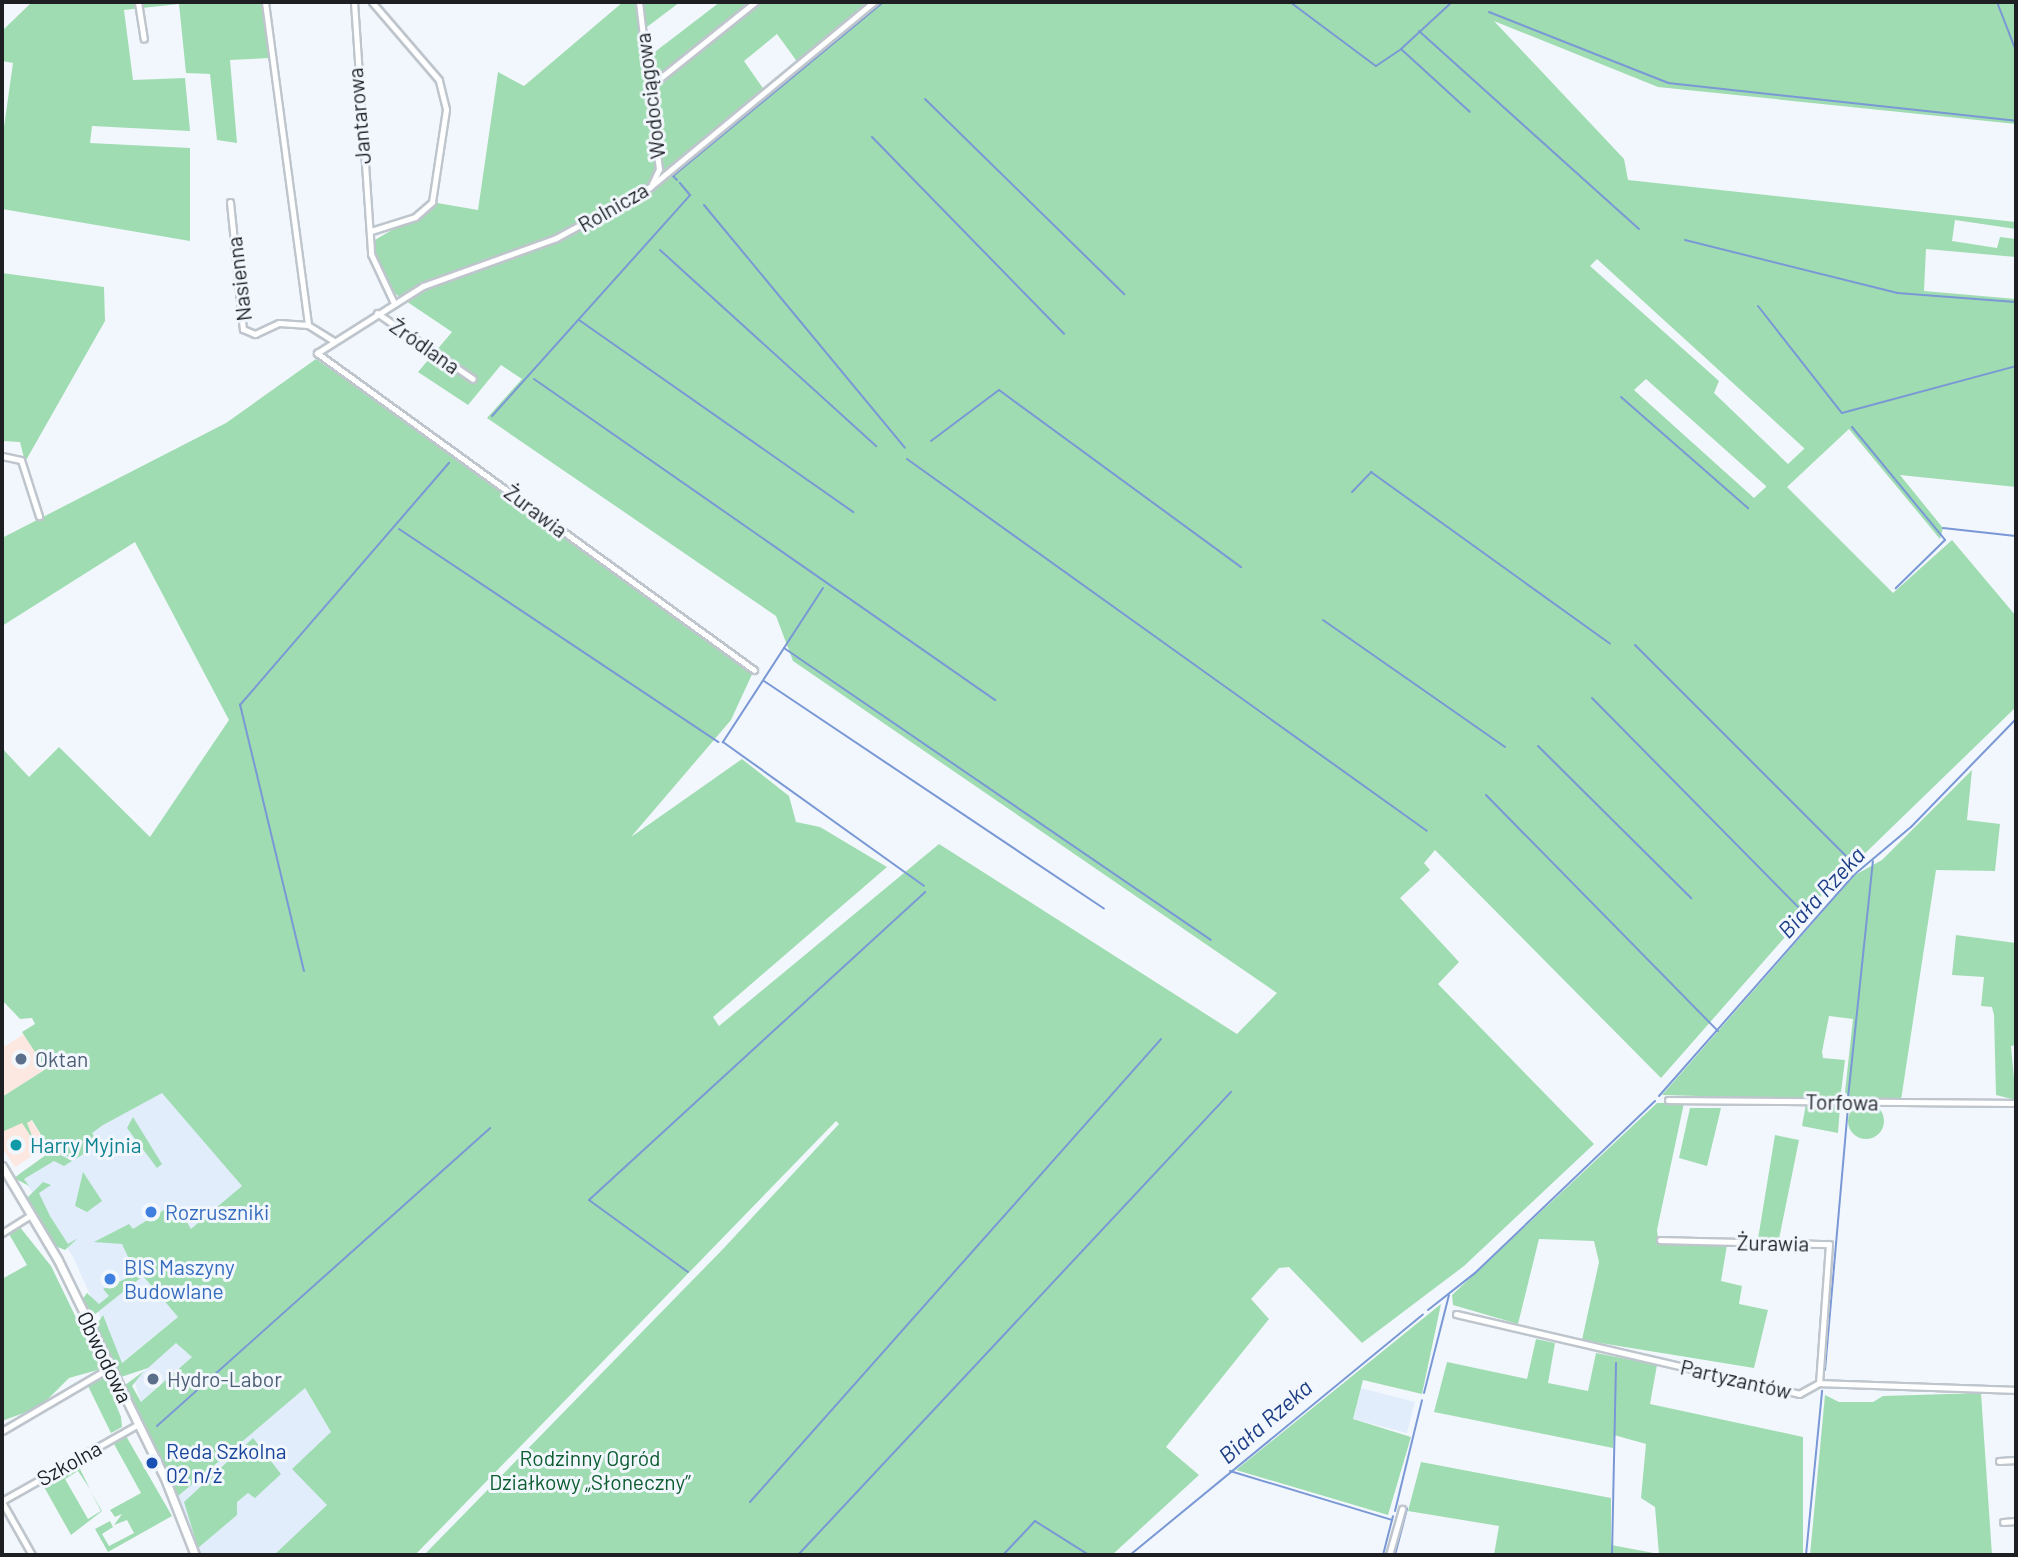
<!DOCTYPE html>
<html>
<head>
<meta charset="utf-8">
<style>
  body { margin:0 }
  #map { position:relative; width:2018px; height:1557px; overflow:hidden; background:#f2f7fd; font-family:Barlow,sans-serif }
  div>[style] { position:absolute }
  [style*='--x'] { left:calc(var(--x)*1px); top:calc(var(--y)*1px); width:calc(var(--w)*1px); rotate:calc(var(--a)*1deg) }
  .commercial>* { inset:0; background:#fce8e1 }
  .built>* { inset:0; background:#e1edfb }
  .green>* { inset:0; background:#a0dcb1 }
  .round { border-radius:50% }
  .stream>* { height:2px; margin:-1px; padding:0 1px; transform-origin:1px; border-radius:1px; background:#7998d5 }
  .roads { filter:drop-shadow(2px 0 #bec5cc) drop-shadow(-2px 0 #bec5cc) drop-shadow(0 2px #bec5cc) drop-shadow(0 -2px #bec5cc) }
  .street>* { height:5px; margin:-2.5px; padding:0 2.5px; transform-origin:2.5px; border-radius:2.5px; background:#fff }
  .secondary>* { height:7px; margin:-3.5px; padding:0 3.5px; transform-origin:3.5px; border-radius:3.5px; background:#fff }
  .dots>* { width:19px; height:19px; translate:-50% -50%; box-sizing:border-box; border:4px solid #f2f7fd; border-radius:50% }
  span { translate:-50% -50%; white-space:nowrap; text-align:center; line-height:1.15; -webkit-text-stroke:6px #f2f7fd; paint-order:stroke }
  .street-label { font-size:21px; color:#1d1f22 }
  .service-label { font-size:21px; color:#4e5e75 }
  .left { translate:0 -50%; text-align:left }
  .culture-label { font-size:21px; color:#0d838f }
  .shop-label { font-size:21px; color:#366cbe }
  .transit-label { font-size:21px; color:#164399 }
  .park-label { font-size:21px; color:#0c5c30 }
  .water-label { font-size:23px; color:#1d3e86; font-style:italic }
  .frame { position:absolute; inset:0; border:4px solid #1d1f22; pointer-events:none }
</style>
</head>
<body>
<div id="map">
  <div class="commercial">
    <i style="clip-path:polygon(24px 1034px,46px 1069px,2px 1097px,2px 1048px)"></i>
    <i style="clip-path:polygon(28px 1115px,48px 1146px,15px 1167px,2px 1148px,2px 1132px)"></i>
  </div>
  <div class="built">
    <i style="clip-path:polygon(159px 1083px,242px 1186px,133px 1284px,143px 1276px,178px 1317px,121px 1363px,73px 1257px,20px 1173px)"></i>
    <i style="clip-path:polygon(176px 1343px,192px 1357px,141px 1402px,134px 1380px)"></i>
    <i style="clip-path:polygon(304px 1387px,331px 1432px,327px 1505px,274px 1555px,198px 1555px,177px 1497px)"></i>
    <i style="clip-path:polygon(1361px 1388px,1415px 1402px,1407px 1433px,1353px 1419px)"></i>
  </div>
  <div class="green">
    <i style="clip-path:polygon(32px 2px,263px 2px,269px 58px,230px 60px,237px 143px,217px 140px,210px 74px,186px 73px,179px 4px,124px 10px,133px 80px,185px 78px,190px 131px,92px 126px,90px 143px,190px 148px,190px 241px,2px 209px,2px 141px,13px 63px,2px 61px,2px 31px)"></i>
    <i style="clip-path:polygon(evenodd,623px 2px,680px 2px,639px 33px,643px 61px,720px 2px,2016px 2px,2016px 124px,1658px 87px,1494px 21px,1624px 159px,1628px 180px,2016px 222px,2016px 229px,1955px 220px,1952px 241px,1997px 248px,2000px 237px,2016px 239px,2016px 257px,1926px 249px,1924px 291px,2016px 299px,2016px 487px,1900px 475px,1943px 528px,1940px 539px,1849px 429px,1787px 487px,1893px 593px,1952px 540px,2016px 616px,2016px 707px,1821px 896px,1661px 1078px,1435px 850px,1424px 863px,1430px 870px,1400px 898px,1459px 962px,1438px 984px,1594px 1144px,1464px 1266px,1362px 1343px,1289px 1267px,1279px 1268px,1251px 1299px,1269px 1319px,1166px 1447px,1199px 1475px,1112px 1555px,424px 1555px,723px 1249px,839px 1124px,836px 1121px,415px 1555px,274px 1555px,327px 1505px,292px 1469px,331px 1432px,305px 1388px,177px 1497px,125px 1385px,144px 1371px,132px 1386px,141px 1402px,192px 1357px,176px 1343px,148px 1368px,121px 1377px,95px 1327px,103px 1315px,122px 1363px,178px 1317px,143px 1276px,94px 1315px,82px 1300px,87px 1293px,99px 1304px,109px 1296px,103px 1289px,136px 1274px,122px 1244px,94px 1242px,129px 1224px,133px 1229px,175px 1203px,191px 1229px,242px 1186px,162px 1093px,103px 1125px,92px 1133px,98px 1144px,76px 1159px,59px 1154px,72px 1161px,64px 1166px,54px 1161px,24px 1179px,29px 1186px,14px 1178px,61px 1144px,48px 1146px,32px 1120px,27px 1123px,34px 1141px,22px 1123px,2px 1132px,2px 1097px,46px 1069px,22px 1032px,35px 1024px,32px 1018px,20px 1019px,2px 1000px,2px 748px,29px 777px,59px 747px,150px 837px,229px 720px,135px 542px,2px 626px,2px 538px,226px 423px,316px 359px,754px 670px,731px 720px,631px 837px,742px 759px,789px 796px,796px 822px,820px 827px,887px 867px,713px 1017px,719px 1026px,939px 844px,1237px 1034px,1277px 993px,793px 661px,776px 616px,487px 418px,522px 379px,501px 365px,468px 405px,418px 372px,452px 332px,394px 293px,376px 258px,375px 240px,437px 203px,478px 210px,498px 72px,524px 86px,623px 2px,777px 34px,801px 67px,767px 94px,744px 61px,777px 34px,623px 2px,1597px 259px,1804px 448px,1804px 449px,1788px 464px,1714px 393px,1719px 381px,1590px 266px,1597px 259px,623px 2px,1646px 379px,1766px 486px,1766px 487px,1754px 498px,1634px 390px,1646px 379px)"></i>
    <i style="clip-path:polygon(2px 273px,104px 287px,105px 321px,25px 462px,20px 442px,2px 441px)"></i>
    <i style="clip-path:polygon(1972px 770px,1967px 820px,2000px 824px,1995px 871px,1936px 870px,1901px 1100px,1851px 1100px,1845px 1092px,1853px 1019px,1829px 1016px,1822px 1052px,1823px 1058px,1845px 1060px,1840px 1100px,1662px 1095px,1855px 875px,1882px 860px)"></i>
    <i style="clip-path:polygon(1956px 935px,2016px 943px,2016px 1045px,2011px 1046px,2016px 1100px,1996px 1095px,1994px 1015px,1992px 1007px,1981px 1006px,1984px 977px,1952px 975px)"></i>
    <i style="clip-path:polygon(1657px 1103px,1684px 1103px,1657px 1230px,1659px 1245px,1727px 1245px,1721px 1281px,1742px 1286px,1739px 1304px,1768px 1310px,1754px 1368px,1582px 1340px,1599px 1262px,1594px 1241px,1539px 1239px,1518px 1324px,1453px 1305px,1452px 1295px)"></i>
    <i class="round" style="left:1848px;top:1103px;width:36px;height:36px"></i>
    <i style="clip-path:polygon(1806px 1104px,1840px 1107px,1838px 1133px,1802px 1126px)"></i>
    <i style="clip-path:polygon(1690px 1108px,1721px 1108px,1707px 1166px,1679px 1158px)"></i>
    <i style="clip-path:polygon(133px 1117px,162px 1164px,157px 1168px,127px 1128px)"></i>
    <i style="clip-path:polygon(1775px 1135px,1799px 1140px,1779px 1239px,1758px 1239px)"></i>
    <i style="clip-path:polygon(83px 1172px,102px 1201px,87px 1212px,75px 1206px)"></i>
    <i style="clip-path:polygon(43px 1182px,51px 1185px,39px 1193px,50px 1216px,68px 1244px,78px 1238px,65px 1250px,55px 1246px,27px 1198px)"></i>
    <i style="clip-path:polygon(19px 1226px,51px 1266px,101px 1369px,69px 1378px,40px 1407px,2px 1421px,2px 1279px,27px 1265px,9px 1234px,2px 1235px)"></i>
    <i style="clip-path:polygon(1441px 1304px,1422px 1394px,1363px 1380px,1353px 1419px,1411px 1437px,1388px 1515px,1236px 1470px)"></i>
    <i style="clip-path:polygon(1536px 1339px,1555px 1343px,1548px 1383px,1588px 1391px,1596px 1353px,1657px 1365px,1650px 1404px,1803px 1437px,1803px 1555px,1494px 1555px,1499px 1526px,1408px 1511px,1421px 1462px,1611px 1498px,1611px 1545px,1659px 1554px,1655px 1507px,1641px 1498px,1646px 1444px,1614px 1435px,1613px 1448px,1434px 1412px,1447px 1362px,1527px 1379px)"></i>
    <i style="clip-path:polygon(104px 1375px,121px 1417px,122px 1427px,111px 1433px,87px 1384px)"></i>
    <i style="clip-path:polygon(1981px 1393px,1992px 1555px,1810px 1555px,1825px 1395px,1839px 1402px,1873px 1402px,1883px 1396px)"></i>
    <i style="clip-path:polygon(126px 1436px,172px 1516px,108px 1552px,95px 1529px,110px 1521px,113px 1527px,102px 1534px,109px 1546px,134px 1533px,127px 1520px,114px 1525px,122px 1514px,115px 1517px,110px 1510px,141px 1493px,114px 1444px)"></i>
    <i style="clip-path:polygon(253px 1438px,281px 1474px,255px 1498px,248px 1493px,237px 1502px,237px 1515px,198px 1548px,184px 1502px)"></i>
    <i style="clip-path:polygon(78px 1465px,90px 1489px,78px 1471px,65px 1479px,88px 1519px,101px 1511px,91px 1492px,102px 1511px,71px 1535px,43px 1485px)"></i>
  </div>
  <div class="stream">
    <i style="--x:1290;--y:2;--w:107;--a:36.7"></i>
    <i style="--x:1376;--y:66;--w:30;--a:-34"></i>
    <i style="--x:1452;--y:2;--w:69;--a:137.3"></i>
    <i style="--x:1401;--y:49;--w:93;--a:42.4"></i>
    <i style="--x:1997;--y:2;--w:53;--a:68.8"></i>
    <i style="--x:1489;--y:12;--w:193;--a:21.6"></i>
    <i style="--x:1668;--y:83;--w:350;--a:6.2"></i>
    <i style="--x:1419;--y:31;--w:296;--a:42"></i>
    <i style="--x:925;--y:99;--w:279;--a:44.4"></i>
    <i style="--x:872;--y:137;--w:275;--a:45.7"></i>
    <i style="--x:677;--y:180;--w:6;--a:-135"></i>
    <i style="--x:673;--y:176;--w:273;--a:-39.6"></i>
    <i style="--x:704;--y:205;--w:315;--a:50.4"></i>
    <i style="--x:1685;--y:240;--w:219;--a:14"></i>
    <i style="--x:1897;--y:293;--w:119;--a:4.3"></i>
    <i style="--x:660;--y:250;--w:292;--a:42.2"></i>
    <i style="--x:1758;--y:306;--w:136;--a:51.9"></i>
    <i style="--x:1842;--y:413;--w:180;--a:-15.1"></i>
    <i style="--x:579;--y:320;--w:335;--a:35"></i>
    <i style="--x:534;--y:379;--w:562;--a:34.85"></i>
    <i style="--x:1621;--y:397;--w:169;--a:41.2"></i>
    <i style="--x:492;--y:416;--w:297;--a:-48.1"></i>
    <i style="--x:690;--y:195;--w:16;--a:-130"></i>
    <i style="--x:1852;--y:427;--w:146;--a:50.5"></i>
    <i style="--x:1945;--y:540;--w:69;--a:135.6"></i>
    <i style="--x:931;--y:441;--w:85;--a:-36.9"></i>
    <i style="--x:999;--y:390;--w:300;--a:36.2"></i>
    <i style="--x:907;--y:459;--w:639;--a:35.58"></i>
    <i style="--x:1352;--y:492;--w:28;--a:-46"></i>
    <i style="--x:1371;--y:472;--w:294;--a:35.7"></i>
    <i style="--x:1943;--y:528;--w:73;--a:6.3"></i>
    <i style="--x:399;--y:529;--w:384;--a:33.7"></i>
    <i style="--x:823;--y:588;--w:184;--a:123"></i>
    <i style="--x:723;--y:742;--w:247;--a:35.6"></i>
    <i style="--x:1323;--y:620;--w:222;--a:34.9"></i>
    <i style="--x:1635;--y:645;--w:304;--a:45"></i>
    <i style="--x:784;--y:648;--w:517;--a:34.37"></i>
    <i style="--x:764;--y:681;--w:409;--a:33.8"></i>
    <i style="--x:1592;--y:698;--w:299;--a:45.4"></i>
    <i style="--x:1538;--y:746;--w:216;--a:44.8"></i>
    <i style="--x:1486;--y:795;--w:331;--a:45.5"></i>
    <i style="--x:304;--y:971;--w:274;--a:-103.5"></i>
    <i style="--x:240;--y:705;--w:320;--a:-49.2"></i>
    <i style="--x:1659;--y:1096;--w:296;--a:-48.6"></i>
    <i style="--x:1855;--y:874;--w:73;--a:-40"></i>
    <i style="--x:1911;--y:827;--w:151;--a:-45.8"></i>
    <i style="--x:1848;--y:1098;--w:238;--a:-84"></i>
    <i style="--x:688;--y:1272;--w:122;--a:-144"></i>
    <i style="--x:589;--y:1200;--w:456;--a:-42.5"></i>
    <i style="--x:1428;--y:1310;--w:60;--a:-38.2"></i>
    <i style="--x:1475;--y:1273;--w:249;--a:-43.7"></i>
    <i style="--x:1825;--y:1370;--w:266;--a:-85"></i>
    <i style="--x:1424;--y:1393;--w:101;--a:-75.7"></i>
    <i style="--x:157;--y:1426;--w:447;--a:-41.8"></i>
    <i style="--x:1230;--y:1471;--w:169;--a:16.8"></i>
    <i style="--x:750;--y:1502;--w:619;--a:-48.4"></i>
    <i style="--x:1395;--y:1511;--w:114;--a:-76.3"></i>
    <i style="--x:798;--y:1555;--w:634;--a:-46.92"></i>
    <i style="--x:1003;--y:1555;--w:47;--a:-46.7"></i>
    <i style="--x:1035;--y:1521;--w:64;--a:32.2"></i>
    <i style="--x:1130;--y:1555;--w:379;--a:-39.4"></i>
    <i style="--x:1383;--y:1555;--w:40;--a:-75.6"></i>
    <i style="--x:1395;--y:1555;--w:48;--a:-75.4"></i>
    <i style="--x:1612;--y:1555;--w:192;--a:-88.8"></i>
    <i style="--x:1806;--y:1555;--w:165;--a:-84.4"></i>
  </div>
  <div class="roads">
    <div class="street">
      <i style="--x:138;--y:2;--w:37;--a:81"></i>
      <i style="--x:265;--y:2;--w:326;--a:82.4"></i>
      <i style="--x:354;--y:2;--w:253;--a:86.1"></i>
      <i style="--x:371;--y:254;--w:54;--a:64.9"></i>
      <i style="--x:639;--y:2;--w:168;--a:83.2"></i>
      <i style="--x:659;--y:169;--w:17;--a:115"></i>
      <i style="--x:649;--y:87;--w:136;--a:-38.7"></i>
      <i style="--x:230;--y:202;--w:128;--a:84.2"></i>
      <i style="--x:243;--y:329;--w:13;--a:23"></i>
      <i style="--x:255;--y:334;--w:26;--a:-25"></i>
      <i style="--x:279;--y:323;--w:29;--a:4"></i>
      <i style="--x:308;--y:325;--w:31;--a:32"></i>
      <i style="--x:371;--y:231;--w:46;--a:-17.7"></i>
      <i style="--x:415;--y:217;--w:23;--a:-41"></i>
      <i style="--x:432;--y:202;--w:94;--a:-81.4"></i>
      <i style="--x:446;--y:109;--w:30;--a:-104"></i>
      <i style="--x:439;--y:80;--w:103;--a:-130.7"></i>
      <i style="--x:377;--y:313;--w:116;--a:34.5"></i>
      <i style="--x:2;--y:456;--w:19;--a:12"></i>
      <i style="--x:21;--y:460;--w:59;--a:72.2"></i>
      <i style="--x:754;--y:670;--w:540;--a:-144.04"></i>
      <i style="--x:317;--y:353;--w:125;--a:-32.3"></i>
      <i style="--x:423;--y:286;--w:141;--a:-19.8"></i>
      <i style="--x:556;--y:238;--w:107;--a:-28.5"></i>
      <i style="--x:650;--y:187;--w:291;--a:-39.6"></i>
      <i style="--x:1668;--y:1100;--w:348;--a:0.5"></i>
      <i style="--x:2;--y:1233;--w:34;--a:-32"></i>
      <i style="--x:1660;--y:1240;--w:169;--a:1.4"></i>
      <i style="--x:1829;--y:1244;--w:139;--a:94.1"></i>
      <i style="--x:1456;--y:1314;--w:352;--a:13.1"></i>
      <i style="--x:1799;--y:1394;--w:23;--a:-29"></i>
      <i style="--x:1819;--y:1383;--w:197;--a:2"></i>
      <i style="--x:2;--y:1431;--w:126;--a:-30.4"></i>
      <i style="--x:1999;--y:1461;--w:17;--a:-3"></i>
      <i style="--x:2;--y:1501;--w:155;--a:-29.4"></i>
      <i style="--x:2;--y:1502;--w:61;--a:60.5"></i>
      <i style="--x:2003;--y:1522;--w:13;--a:-4"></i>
      <i style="--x:1389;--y:1555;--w:48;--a:-74.2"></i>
    </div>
    <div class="secondary">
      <i style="--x:2;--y:1166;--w:109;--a:59.2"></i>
      <i style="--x:58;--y:1260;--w:241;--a:63.9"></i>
      <i style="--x:164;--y:1476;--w:85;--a:68.6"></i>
    </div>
  </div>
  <div class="dots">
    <i style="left:21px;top:1059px;background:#5c6f8a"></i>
    <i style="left:16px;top:1145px;background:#0f9aa8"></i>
    <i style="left:151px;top:1212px;background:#3f7fe0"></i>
    <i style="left:110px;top:1279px;background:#3f7fe0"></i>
    <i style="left:153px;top:1379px;background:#5c6f8a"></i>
    <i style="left:152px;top:1463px;background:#1a4fb4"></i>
  </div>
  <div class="street-label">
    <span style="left:650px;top:96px;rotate:-97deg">Wodociągowa</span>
    <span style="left:359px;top:116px;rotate:-95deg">Jantarowa</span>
    <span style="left:613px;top:207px;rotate:-30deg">Rolnicza</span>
    <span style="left:239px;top:279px;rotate:-97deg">Nasienna</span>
    <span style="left:425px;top:346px;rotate:35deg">Źródlana</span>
    <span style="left:536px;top:511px;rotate:37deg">Żurawia</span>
    <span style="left:1842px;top:1102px;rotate:1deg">Torfowa</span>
    <span style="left:1773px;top:1243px;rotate:1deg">Żurawia</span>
    <span style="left:105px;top:1357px;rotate:64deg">Obwodowa</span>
    <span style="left:1736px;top:1379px;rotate:13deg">Partyzantów</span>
    <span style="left:69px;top:1463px;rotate:-29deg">Szkolna</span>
  </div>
  <div class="service-label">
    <span class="left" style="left:35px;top:1059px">Oktan</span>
    <span class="left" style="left:167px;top:1379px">Hydro-Labor</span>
  </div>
  <div class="culture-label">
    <span class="left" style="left:30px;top:1145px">Harry Myjnia</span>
  </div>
  <div class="shop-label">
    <span class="left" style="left:165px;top:1212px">Rozruszniki</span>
    <span class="left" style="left:124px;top:1279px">BIS Maszyny<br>Budowlane</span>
  </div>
  <div class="transit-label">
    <span class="left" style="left:166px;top:1463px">Reda Szkolna<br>02 n/ż</span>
  </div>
  <div class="park-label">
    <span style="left:590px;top:1470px">Rodzinny Ogród<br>Działkowy „Słoneczny”</span>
  </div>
  <div class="water-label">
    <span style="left:1821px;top:892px;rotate:-47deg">Biała Rzeka</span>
    <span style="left:1265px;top:1421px;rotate:-41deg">Biała Rzeka</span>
  </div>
  <div class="frame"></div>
</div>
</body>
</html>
